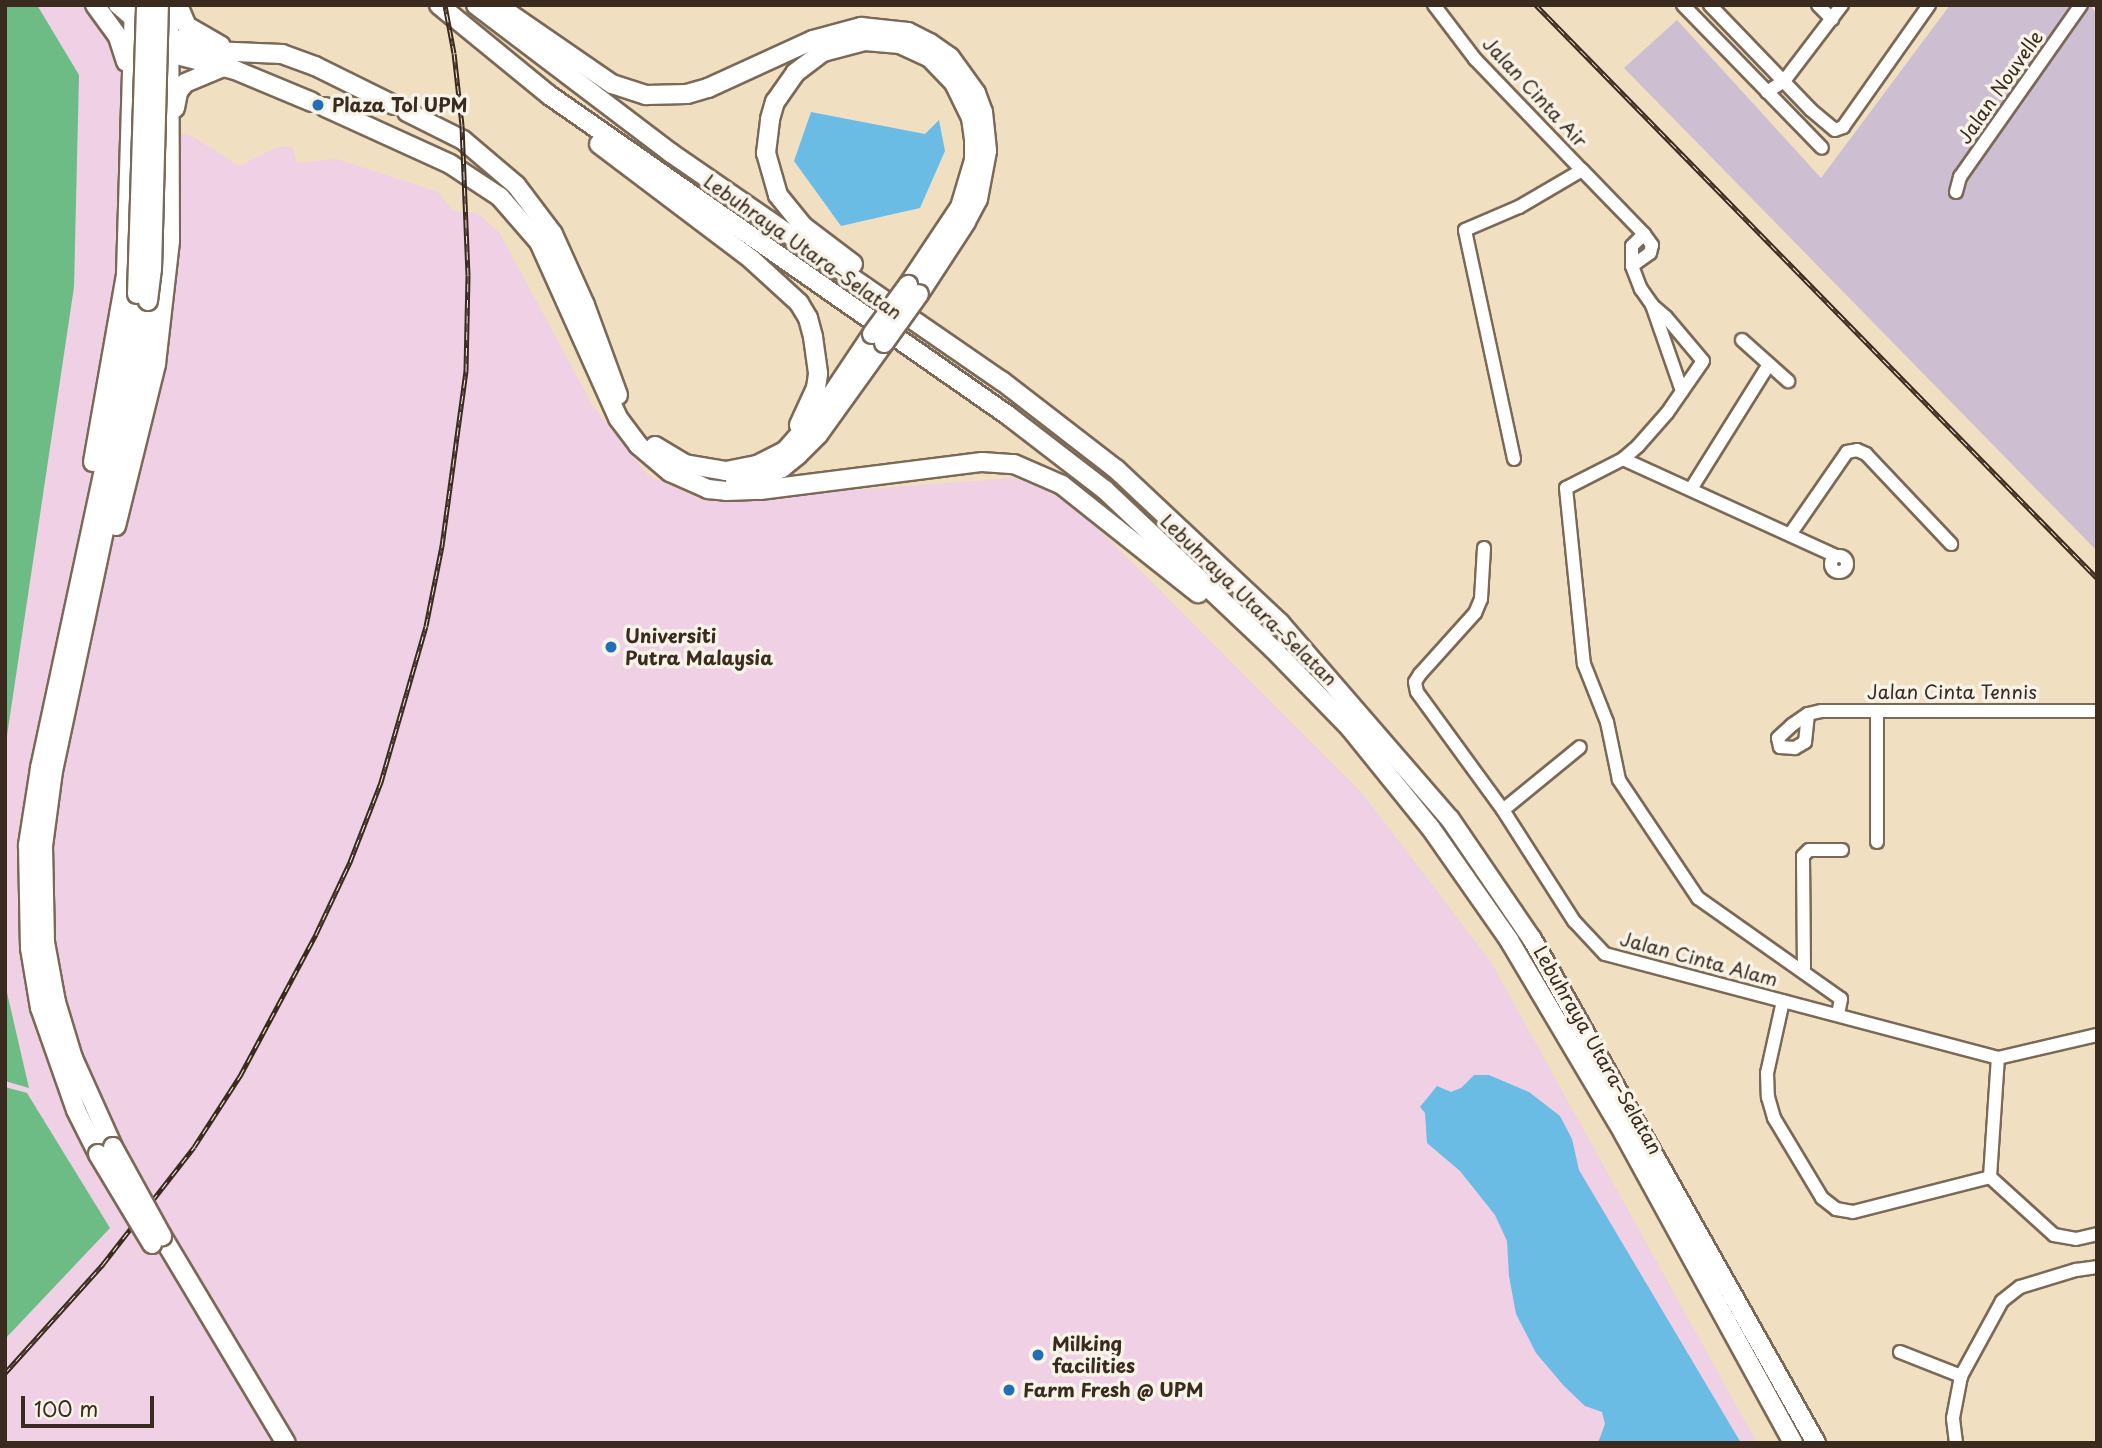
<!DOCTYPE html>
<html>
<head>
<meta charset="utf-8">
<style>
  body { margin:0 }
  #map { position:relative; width:2102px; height:1448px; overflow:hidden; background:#f1dfc1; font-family:"Playpen Sans",sans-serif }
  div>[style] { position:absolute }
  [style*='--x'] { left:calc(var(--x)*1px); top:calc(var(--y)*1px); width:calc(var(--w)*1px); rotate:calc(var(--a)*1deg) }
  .built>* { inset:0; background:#efd0e5 }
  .industrial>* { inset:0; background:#cdbed2 }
  .forest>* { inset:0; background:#6dbc85 }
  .water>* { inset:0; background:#6abce5 }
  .roads { filter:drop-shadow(2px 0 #7b6957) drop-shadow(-2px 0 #7b6957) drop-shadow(0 2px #7b6957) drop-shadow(0 -2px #7b6957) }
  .minor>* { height:12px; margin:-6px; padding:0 6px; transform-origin:6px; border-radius:6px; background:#fff }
  .minor>.ring { margin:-6px; padding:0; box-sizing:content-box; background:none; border:12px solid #fff; border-radius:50% }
  .major>* { height:16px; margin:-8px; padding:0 8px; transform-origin:8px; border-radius:8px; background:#fff }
  .highway>* { height:18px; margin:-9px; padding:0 9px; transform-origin:9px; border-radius:9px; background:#fff }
  .rail>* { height:5px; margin-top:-2.5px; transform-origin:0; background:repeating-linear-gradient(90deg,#f7f3e8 0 8px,#3b2a1e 0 16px); box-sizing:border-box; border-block:2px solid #3b2a1e }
  .bridges { filter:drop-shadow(2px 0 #7b6957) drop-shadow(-2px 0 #7b6957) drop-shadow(0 2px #7b6957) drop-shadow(0 -2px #7b6957) }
  .highway-bridge>* { height:18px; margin:-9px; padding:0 9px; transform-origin:9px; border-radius:9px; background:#fff }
  .dots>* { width:19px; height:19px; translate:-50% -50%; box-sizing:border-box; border:4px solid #f7f3e8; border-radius:50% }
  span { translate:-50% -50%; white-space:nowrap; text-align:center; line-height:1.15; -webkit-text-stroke:7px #f7f3e8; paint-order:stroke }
  .street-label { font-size:19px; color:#3b2a1e }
  .poi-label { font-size:19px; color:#3b2a1e; font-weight:700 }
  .left { translate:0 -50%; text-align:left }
  .frame { position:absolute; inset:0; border:7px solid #3b2a1e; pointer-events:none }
  .scale { position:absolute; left:21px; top:1396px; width:133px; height:32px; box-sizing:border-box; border:4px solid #3b2a1e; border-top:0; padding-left:9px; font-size:21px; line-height:24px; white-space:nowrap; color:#3b2a1e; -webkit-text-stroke:5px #f7f3e8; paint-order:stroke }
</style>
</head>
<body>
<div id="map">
  <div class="built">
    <i style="clip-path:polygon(5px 5px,84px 5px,115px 40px,121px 56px,121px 120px,192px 136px,239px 166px,277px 147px,292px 147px,297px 163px,337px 159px,438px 192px,453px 211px,477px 213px,499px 232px,593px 406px,648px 475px,705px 501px,1015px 478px,1070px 500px,1362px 793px,1491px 962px,1757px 1443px,5px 1443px)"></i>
  </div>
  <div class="industrial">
    <i style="clip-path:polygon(1950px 5px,2090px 5px,2097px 14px,2097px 551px,1624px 68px,1677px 20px,1821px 178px)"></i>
  </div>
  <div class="forest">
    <i style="clip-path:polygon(5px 5px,37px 5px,79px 75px,74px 287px,5px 749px)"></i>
    <i style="clip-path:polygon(5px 984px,29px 1088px,5px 1081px)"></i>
    <i style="clip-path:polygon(5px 1087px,27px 1093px,110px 1228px,5px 1339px)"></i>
  </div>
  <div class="water">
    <i style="clip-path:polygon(811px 112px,925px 134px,939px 120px,945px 151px,920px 208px,841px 226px,794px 161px)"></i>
    <i style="clip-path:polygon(1474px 1075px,1489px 1075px,1529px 1092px,1560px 1116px,1572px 1139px,1579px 1170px,1741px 1443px,1598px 1443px,1605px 1424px,1602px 1412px,1585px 1406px,1564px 1386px,1536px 1353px,1516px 1314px,1509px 1276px,1507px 1241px,1495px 1215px,1460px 1171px,1427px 1143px,1425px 1113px,1420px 1107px,1437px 1086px,1451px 1092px,1461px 1088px)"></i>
  </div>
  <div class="roads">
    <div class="minor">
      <i style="--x:1434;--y:5;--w:68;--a:52.8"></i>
      <i style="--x:1475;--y:59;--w:154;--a:46.1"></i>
      <i style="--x:1683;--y:5;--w:199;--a:45.8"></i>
      <i style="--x:1710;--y:5;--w:146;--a:46.1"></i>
      <i style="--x:1811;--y:110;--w:31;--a:40"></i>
      <i style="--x:1835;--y:130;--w:9;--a:-21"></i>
      <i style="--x:1843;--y:127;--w:149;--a:-54.8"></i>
      <i style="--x:1818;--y:5;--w:20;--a:45"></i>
      <i style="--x:1767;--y:92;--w:20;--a:-33"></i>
      <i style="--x:1784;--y:81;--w:96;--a:-52.7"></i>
      <i style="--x:1956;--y:192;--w:16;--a:-75"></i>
      <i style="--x:1960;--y:177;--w:210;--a:-54.9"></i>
      <i style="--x:1632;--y:266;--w:22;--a:-36"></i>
      <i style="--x:1650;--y:253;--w:8;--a:-76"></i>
      <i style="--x:1652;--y:245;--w:14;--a:-126"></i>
      <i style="--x:1652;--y:305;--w:18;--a:41"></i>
      <i style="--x:1666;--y:317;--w:57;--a:49.9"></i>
      <i style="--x:1703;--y:361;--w:63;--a:124.7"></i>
      <i style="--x:1667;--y:413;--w:44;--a:131.3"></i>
      <i style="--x:1638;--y:446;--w:20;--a:139"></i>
      <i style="--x:1623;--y:459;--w:64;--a:153"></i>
      <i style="--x:1566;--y:488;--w:177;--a:84.2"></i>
      <i style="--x:1584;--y:664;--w:62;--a:68.4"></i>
      <i style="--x:1607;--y:722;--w:59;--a:78.3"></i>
      <i style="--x:1619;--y:780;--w:142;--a:56.2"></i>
      <i style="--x:1698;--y:898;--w:175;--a:35.2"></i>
      <i style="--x:1841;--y:999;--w:15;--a:101"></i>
      <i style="--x:1742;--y:340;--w:62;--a:41.7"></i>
      <i style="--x:1514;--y:459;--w:234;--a:-102.1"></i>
      <i style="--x:1465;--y:230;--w:59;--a:-23.1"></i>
      <i style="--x:1519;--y:207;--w:73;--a:-30.4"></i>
      <i style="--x:1582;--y:170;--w:89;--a:45.9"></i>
      <i style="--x:1644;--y:234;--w:17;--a:135"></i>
      <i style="--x:1632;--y:246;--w:20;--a:90"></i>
      <i style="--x:1632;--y:266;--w:25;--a:69"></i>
      <i style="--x:1641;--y:289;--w:19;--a:55"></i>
      <i style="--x:1652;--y:305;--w:91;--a:70.8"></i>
      <i style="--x:1623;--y:459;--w:234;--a:24.5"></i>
      <i style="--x:1691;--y:489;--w:147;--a:-58"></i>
      <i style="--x:1791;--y:533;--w:98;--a:-55.3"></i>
      <i style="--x:1847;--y:452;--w:10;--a:-11"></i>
      <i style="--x:1857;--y:450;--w:10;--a:24"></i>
      <i style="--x:1866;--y:454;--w:124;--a:46.6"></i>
      <i style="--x:1484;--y:548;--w:51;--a:93.4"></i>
      <i style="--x:1481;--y:599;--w:15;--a:113"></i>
      <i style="--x:1475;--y:613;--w:82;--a:132"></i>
      <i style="--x:1420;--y:674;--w:9;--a:122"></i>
      <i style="--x:1415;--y:682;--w:10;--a:79"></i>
      <i style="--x:1417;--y:692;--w:146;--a:53.9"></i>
      <i style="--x:1503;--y:810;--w:132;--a:57.4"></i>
      <i style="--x:1574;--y:921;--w:45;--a:46.8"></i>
      <i style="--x:1605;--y:954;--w:407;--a:14.8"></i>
      <i style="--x:1998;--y:1058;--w:102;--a:-13.1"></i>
      <i class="ring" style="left:1831px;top:556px;width:4px;height:4px"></i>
      <i style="--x:1877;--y:712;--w:130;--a:90"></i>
      <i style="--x:1808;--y:714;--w:28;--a:96"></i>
      <i style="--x:1805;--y:742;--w:12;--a:149"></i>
      <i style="--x:1795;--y:748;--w:15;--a:-176"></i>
      <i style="--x:1780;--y:747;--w:9;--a:-103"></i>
      <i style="--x:1778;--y:738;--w:19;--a:-43"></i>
      <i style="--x:1792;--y:725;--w:19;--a:-35"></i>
      <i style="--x:1808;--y:714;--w:13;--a:-13"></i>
      <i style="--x:1821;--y:711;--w:276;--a:0"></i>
      <i style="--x:1503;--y:810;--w:99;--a:-39.3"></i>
      <i style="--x:1804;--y:971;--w:115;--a:-90.5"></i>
      <i style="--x:1803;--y:856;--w:8;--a:-45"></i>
      <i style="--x:1809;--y:850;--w:33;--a:0"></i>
      <i style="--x:1783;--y:1001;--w:74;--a:102.5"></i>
      <i style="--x:1767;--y:1073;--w:24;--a:88"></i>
      <i style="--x:1768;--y:1097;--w:22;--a:74"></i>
      <i style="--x:1774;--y:1118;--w:93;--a:59"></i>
      <i style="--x:1822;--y:1198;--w:18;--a:38"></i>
      <i style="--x:1836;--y:1209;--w:17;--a:10"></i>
      <i style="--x:1853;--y:1212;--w:141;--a:-14.3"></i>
      <i style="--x:1990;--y:1177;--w:119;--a:-86.2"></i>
      <i style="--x:1990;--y:1177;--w:86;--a:42.2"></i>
      <i style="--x:2054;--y:1235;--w:22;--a:10"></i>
      <i style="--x:2076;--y:1239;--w:22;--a:-13"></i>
      <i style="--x:1900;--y:1352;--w:66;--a:21.5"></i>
      <i style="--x:1956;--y:1443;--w:25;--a:-97"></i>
      <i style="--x:1953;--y:1418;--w:43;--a:-79.2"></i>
      <i style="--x:1961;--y:1376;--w:85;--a:-61.3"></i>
      <i style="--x:2002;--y:1301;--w:23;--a:-38"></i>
      <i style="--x:2020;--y:1287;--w:59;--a:-16.9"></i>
      <i style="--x:2076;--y:1270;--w:21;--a:-8"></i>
    </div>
    <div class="major">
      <i style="--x:117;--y:5;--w:21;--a:41"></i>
    </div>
    <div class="highway">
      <i style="--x:95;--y:5;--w:39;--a:54"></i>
      <i style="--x:118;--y:37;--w:26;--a:72"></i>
      <i style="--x:178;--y:5;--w:23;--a:67"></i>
      <i style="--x:187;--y:26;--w:39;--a:30"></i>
      <i style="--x:439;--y:5;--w:142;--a:39.3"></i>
      <i style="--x:549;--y:95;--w:561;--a:34.91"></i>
      <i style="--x:1009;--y:416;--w:121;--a:37.6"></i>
      <i style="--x:1105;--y:490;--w:231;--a:43.4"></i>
      <i style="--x:1273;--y:649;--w:110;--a:45.7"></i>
      <i style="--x:1350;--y:728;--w:127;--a:51.1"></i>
      <i style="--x:1430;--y:827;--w:138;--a:55"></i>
      <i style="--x:1509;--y:940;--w:226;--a:59.3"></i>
      <i style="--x:1624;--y:1134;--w:352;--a:61.3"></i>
      <i style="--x:476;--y:5;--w:245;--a:37.2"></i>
      <i style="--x:671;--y:153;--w:402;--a:34.6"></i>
      <i style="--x:1002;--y:381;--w:144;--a:37.7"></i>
      <i style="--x:1116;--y:469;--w:225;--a:43.2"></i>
      <i style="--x:1280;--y:623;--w:259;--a:49.1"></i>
      <i style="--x:1450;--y:819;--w:145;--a:55.7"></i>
      <i style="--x:1532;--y:939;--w:579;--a:60.6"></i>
      <i style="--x:497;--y:5;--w:140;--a:34.5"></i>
      <i style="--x:612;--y:84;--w:36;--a:18"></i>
      <i style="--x:646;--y:95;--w:41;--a:-1.4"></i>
      <i style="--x:687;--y:94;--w:22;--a:-16"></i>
      <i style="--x:708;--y:88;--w:115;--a:-24.6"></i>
      <i style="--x:813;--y:40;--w:50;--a:-15.2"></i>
      <i style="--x:861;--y:27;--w:47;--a:6.1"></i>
      <i style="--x:908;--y:32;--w:25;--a:27"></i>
      <i style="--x:930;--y:43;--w:24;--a:35"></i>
      <i style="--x:950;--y:57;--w:44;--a:54.2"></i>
      <i style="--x:976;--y:93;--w:20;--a:70"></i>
      <i style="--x:983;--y:112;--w:39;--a:84"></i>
      <i style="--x:987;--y:151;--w:49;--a:100.6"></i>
      <i style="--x:978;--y:199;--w:26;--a:118"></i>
      <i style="--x:966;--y:222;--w:86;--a:123.1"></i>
      <i style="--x:160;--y:34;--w:54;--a:18.4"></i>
      <i style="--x:211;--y:51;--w:71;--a:2.4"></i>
      <i style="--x:282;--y:54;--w:35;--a:20"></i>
      <i style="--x:315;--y:66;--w:88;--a:26.3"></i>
      <i style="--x:177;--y:55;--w:60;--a:14.5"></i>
      <i style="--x:235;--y:70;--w:83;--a:22.6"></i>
      <i style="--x:325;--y:107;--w:137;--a:24.5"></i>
      <i style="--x:450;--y:164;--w:60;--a:33.4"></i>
      <i style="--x:500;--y:197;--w:60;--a:49.1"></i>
      <i style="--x:539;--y:242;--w:193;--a:65.8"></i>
      <i style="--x:618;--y:418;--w:34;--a:53"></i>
      <i style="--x:638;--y:445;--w:42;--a:40.2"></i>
      <i style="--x:670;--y:472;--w:42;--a:24.1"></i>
      <i style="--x:708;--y:489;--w:18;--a:6"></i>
      <i style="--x:726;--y:491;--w:34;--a:-2"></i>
      <i style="--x:760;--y:490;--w:224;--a:-7.2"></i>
      <i style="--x:982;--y:462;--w:32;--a:4"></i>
      <i style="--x:1014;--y:464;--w:52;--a:23.6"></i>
      <i style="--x:1062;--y:485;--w:174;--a:38.5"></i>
      <i style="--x:175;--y:108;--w:16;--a:-79"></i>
      <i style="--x:178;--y:92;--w:11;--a:-52"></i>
      <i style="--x:185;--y:83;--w:41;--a:-22.8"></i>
      <i style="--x:407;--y:112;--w:63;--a:26.6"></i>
      <i style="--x:463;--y:140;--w:70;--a:40.3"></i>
      <i style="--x:516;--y:185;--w:61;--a:52.9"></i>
      <i style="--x:553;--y:234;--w:78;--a:65.7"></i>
      <i style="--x:585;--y:305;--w:96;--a:69.9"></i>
      <i style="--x:599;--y:144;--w:191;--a:37.1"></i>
      <i style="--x:751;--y:259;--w:65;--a:42.5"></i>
      <i style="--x:799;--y:303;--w:17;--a:59"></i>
      <i style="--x:808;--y:318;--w:20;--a:75"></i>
      <i style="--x:813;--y:337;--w:37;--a:82"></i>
      <i style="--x:818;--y:374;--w:14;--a:98"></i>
      <i style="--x:816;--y:388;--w:41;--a:114.7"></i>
      <i style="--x:853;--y:264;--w:63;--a:-142.8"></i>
      <i style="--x:803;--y:226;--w:40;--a:-129"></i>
      <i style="--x:778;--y:195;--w:44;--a:-105.9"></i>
      <i style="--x:766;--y:153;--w:34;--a:-83"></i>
      <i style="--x:770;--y:119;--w:18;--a:-74"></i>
      <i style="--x:775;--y:102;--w:35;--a:-55"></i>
      <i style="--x:795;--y:73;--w:35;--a:-37"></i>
      <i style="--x:823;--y:52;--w:43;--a:-14.7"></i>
      <i style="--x:865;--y:41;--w:35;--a:5"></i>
      <i style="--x:900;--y:44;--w:33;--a:25"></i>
      <i style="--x:930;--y:58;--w:35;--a:46"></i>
      <i style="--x:954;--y:83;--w:39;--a:64"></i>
      <i style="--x:971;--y:118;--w:21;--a:82"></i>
      <i style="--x:974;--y:139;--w:21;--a:90"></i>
      <i style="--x:974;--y:160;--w:49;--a:106.6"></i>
      <i style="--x:960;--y:207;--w:94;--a:123.7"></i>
      <i style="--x:655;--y:446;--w:35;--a:31"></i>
      <i style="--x:685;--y:464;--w:42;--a:9.7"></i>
      <i style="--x:726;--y:471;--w:32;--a:-11"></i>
      <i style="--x:757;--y:465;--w:31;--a:-27"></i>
      <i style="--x:785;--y:451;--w:56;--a:-48.6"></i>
      <i style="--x:822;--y:409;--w:90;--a:-56.3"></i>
      <i style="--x:93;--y:462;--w:191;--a:-80"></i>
      <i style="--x:126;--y:274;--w:269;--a:-88.3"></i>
      <i style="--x:735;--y:482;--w:27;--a:-10"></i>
      <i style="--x:762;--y:477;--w:22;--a:-24"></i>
      <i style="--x:782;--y:468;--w:21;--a:-39"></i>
      <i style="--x:798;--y:455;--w:28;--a:-45"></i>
      <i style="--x:818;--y:435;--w:113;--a:-54.3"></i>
      <i style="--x:116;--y:526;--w:167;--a:-76.1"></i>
      <i style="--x:156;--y:364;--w:124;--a:-83.5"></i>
      <i style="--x:170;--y:241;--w:236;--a:-90.2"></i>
      <i style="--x:113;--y:1147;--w:98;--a:-114.2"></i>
      <i style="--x:73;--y:1058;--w:59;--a:-106.9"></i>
      <i style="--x:56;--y:1002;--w:61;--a:-100.4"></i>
      <i style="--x:45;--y:942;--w:96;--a:-91.2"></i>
      <i style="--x:43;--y:846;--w:76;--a:-82.4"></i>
      <i style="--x:53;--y:771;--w:404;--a:-78"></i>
      <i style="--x:137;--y:376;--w:76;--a:-81.7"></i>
      <i style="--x:98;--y:1154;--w:49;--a:-116.6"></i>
      <i style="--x:76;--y:1110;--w:108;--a:-109.4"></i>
      <i style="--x:40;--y:1008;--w:61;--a:-99.5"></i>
      <i style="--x:30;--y:948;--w:103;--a:-91.1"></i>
      <i style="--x:28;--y:845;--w:78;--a:-81.1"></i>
      <i style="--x:40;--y:768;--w:409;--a:-77.9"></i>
      <i style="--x:126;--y:368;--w:75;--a:-81.5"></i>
      <i style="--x:162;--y:1236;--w:241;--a:59.1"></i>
    </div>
  </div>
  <div class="rail">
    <i style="--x:1536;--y:5;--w:802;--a:45.61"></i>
    <i style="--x:5;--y:1373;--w:147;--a:-48"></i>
    <i style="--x:103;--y:1264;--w:148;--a:-52.1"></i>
    <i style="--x:194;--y:1147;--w:85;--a:-57.1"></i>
    <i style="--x:240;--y:1076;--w:161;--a:-61.8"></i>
    <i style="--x:316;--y:934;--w:80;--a:-64.7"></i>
    <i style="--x:350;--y:862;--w:86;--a:-68.8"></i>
    <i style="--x:381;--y:782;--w:162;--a:-73.9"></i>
    <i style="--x:426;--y:626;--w:82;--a:-78.7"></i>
    <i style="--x:442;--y:546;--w:177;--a:-82.2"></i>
    <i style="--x:466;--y:371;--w:96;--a:-88.8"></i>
    <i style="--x:468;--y:275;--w:150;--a:-92.3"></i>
    <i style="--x:462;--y:125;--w:72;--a:-96.3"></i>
    <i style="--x:454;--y:53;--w:49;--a:-100.6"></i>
  </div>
  <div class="bridges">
    <div class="highway-bridge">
      <i style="--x:137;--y:294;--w:289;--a:-88.2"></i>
      <i style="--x:148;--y:301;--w:32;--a:-83"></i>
      <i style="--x:152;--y:269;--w:264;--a:-88.5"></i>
      <i style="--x:872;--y:334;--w:61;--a:-53.7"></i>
      <i style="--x:884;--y:343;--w:60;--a:-54.5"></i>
      <i style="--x:113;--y:1147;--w:102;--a:61.2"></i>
      <i style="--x:98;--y:1154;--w:105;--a:59"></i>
    </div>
  </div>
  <div class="dots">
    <i style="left:318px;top:105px;background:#1f6fb2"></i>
    <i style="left:611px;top:647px;background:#1f6fb2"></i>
    <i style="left:1038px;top:1355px;background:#1f6fb2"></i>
    <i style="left:1009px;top:1390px;background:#1f6fb2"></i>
  </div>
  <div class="street-label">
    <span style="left:2000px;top:87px;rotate:-55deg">Jalan Nouvelle</span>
    <span style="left:1535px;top:92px;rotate:47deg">Jalan Cinta Air</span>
    <span style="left:803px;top:247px;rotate:35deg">Lebuhraya Utara–Selatan</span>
    <span style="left:1249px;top:600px;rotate:44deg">Lebuhraya Utara–Selatan</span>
    <span style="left:1952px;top:692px">Jalan Cinta Tennis</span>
    <span style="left:1699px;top:959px;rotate:15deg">Jalan Cinta Alam</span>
    <span style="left:1598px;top:1050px;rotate:60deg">Lebuhraya Utara–Selatan</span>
  </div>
  <div class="poi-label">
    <span class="left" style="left:332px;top:105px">Plaza Tol UPM</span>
    <span class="left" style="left:625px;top:647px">Universiti<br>Putra Malaysia</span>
    <span class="left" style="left:1052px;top:1355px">Milking<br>facilities</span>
    <span class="left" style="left:1023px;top:1390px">Farm Fresh @ UPM</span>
  </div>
  <div class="frame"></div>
  <div class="scale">100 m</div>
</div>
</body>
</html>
